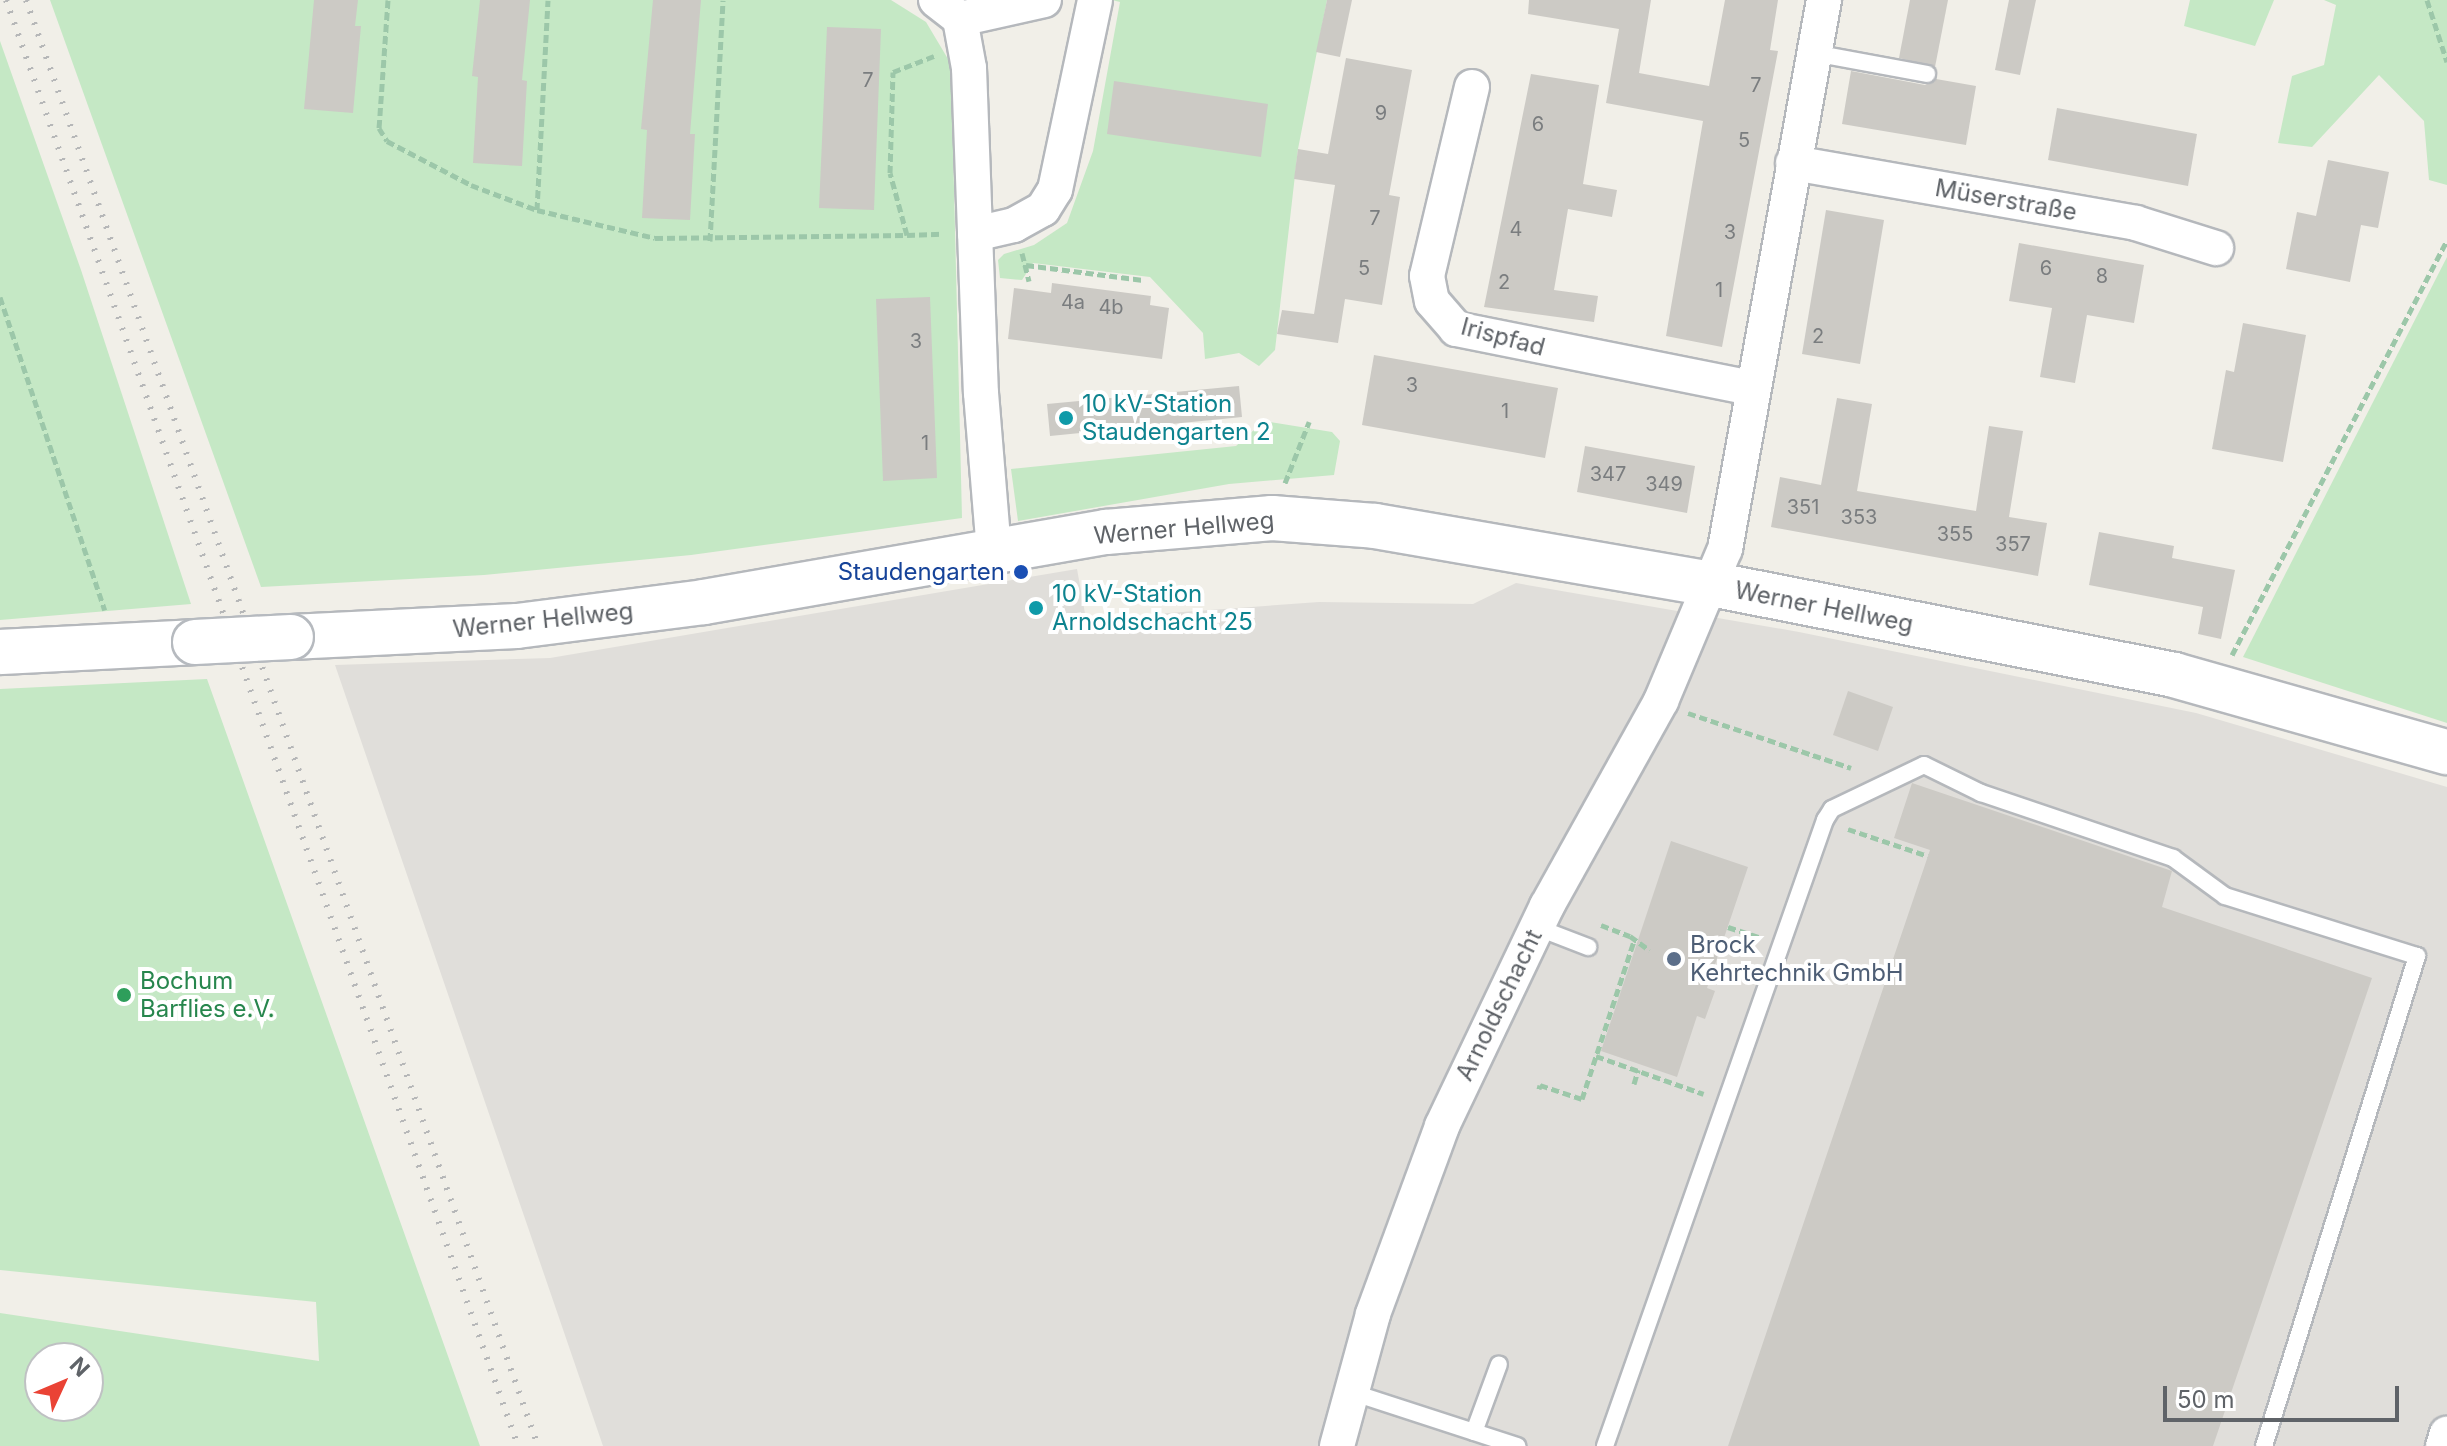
<!DOCTYPE html>
<html>
<head>
<meta charset="utf-8">
<style>
  body { margin:0 }
  #map { position:relative; width:2447px; height:1446px; overflow:hidden; background:#f1efe8; font-family:Inter,sans-serif }
  div>[style] { position:absolute }
  [style*='--x'] { left:calc(var(--x)*1px); top:calc(var(--y)*1px); width:calc(var(--w)*1px); rotate:calc(var(--a)*1deg) }
  .industrial>* { inset:0; background:#e0deda }
  .green>* { inset:0; background:#c5e8c5 }
  .building>* { inset:0; background:#cccac5 }
  .path>* { height:5px; margin-top:-2.5px; transform-origin:0; background:repeating-linear-gradient(90deg,#9cc7a9 0 8px,transparent 0 12px) }
  .roads { filter:drop-shadow(2px 0 #b5b8bc) drop-shadow(-2px 0 #b5b8bc) drop-shadow(0 2px #b5b8bc) drop-shadow(0 -2px #b5b8bc) }
  .lane>* { height:16px; margin:-8px; padding:0 8px; transform-origin:8px; border-radius:8px; background:#fff }
  .street>* { height:34px; margin:-17px; padding:0 17px; transform-origin:17px; border-radius:17px; background:#fff }
  .secondary>* { height:44px; margin:-22px; padding:0 22px; transform-origin:22px; border-radius:22px; background:#fff }
  .rail>* { height:6px; margin-top:-3px; transform-origin:0; background:repeating-linear-gradient(90deg,#b6b7b8 0 2px,transparent 0 12px) }
  .bridges { filter:drop-shadow(2px 0 #b6babf) drop-shadow(-2px 0 #b6babf) drop-shadow(0 2px #b6babf) drop-shadow(0 -2px #b6babf) }
  .secondary-bridge>* { height:44px; margin:-22px; padding:0 22px; transform-origin:22px; border-radius:22px; background:#fff }
  .dots>* { width:22px; height:22px; translate:-50% -50%; box-sizing:border-box; border:4px solid #fff; border-radius:50% }
  span { translate:-50% -50%; white-space:nowrap; text-align:center; line-height:1.15; -webkit-text-stroke:8px #fff; paint-order:stroke }
  .number-label { font-size:20px; color:#7a7d7f }
  .number-label span { -webkit-text-stroke-width:0 }
  .street-label { font-size:24px; color:#5f6368 }
  .culture-label { font-size:24px; color:#0d838f }
  .left { translate:0 -50%; text-align:left }
  .transit-label { font-size:24px; color:#164399 }
  .right { translate:-100% -50%; text-align:right }
  .service-label { font-size:24px; color:#4e5e75 }
  .leisure-label { font-size:24px; color:#27864d }
  .north { position:absolute; left:24px; top:1342px; width:80px; height:80px; box-sizing:border-box; background:#fff; border:2px solid #bfc1c3; border-radius:50%; rotate:46deg; font-size:22px; font-weight:700; line-height:32px; text-align:center; color:#5f6368 }
  .north::after { content:''; display:block; margin:auto; width:28px; height:36px; background:#ea4335; clip-path:polygon(50% 0,100% 100%,50% 72%,0 100%) }
  .scale { position:absolute; left:2163px; top:1386px; width:236px; height:36px; box-sizing:border-box; border:4px solid #5f6368; border-top:0; padding-left:10px; font-size:24px; line-height:28px; white-space:nowrap; color:#5f6368; -webkit-text-stroke:6px #fff; paint-order:stroke }
</style>
</head>
<body>
<div id="map">
  <div class="industrial">
    <i style="clip-path:polygon(1077px 569px,1086px 619px,1319px 602px,1473px 604px,1516px 583px,1799px 632px,2196px 713px,2447px 787px,2447px 1446px,603px 1446px,335px 665px,550px 658px)"></i>
  </div>
  <div class="green">
    <i style="clip-path:polygon(50px 0,891px 0,926px 22px,951px 64px,962px 518px,691px 555px,484px 575px,261px 587px)"></i>
    <i style="clip-path:polygon(1112px 0,1327px 0,1298px 149px,1275px 350px,1259px 366px,1239px 353px,1205px 359px,1203px 333px,1150px 277px,1033px 263px,1022px 280px,1000px 278px,998px 260px,1004px 254px,1034px 245px,1067px 223px,1093px 151px,1120px 2px)"></i>
    <i style="clip-path:polygon(2190px 0,2274px 0,2255px 46px,2184px 26px)"></i>
    <i style="clip-path:polygon(2324px 0,2447px 0,2447px 185px,2429px 180px,2424px 121px,2379px 75px,2312px 147px,2278px 143px,2292px 76px,2324px 65px,2336px 5px)"></i>
    <i style="clip-path:polygon(0 41px,81px 270px,191px 604px,0 620px)"></i>
    <i style="clip-path:polygon(2447px 257px,2447px 723px,2243px 657px)"></i>
    <i style="clip-path:polygon(1264px 421px,1332px 432px,1340px 441px,1334px 475px,1229px 484px,1018px 521px,1011px 469px,1236px 446px)"></i>
    <i style="clip-path:polygon(evenodd,207px 679px,480px 1446px,0 1446px,0 1313px,319px 1361px,316px 1302px,0 1270px,0 689px,207px 679px,40px 1358px,88px 1358px,88px 1406px,40px 1406px,40px 1358px)"></i>
  </div>
  <div class="building">
    <i style="clip-path:polygon(314px 0,358px 0,355px 26px,361px 26px,353px 113px,304px 109px)"></i>
    <i style="clip-path:polygon(480px 0,530px 0,522px 80px,527px 81px,522px 166px,473px 163px,478px 77px,472px 76px)"></i>
    <i style="clip-path:polygon(653px 0,701px 0,690px 134px,695px 134px,690px 220px,642px 218px,647px 130px,641px 129px)"></i>
    <i style="clip-path:polygon(1327px 0,1352px 0,1340px 57px,1316px 52px)"></i>
    <i style="clip-path:polygon(1529px 0,1651px 0,1639px 73px,1709px 86px,1725px 0,1778px 0,1770px 50px,1778px 51px,1722px 347px,1666px 336px,1703px 121px,1606px 103px,1619px 29px,1528px 14px)"></i>
    <i style="clip-path:polygon(1910px 0,1948px 0,1935px 67px,1899px 58px)"></i>
    <i style="clip-path:polygon(2009px 0,2036px 0,2020px 75px,1995px 70px)"></i>
    <i style="clip-path:polygon(827px 27px,881px 29px,874px 210px,819px 208px)"></i>
    <i style="clip-path:polygon(1346px 58px,1412px 70px,1389px 195px,1400px 197px,1382px 305px,1345px 299px,1338px 343px,1277px 334px,1282px 310px,1314px 314px,1335px 185px,1294px 179px,1298px 149px,1328px 154px)"></i>
    <i style="clip-path:polygon(1851px 71px,1925px 85px,1936px 79px,1976px 86px,1966px 145px,1842px 124px)"></i>
    <i style="clip-path:polygon(1531px 74px,1599px 85px,1583px 184px,1617px 190px,1612px 217px,1568px 209px,1554px 290px,1598px 296px,1594px 322px,1484px 307px)"></i>
    <i style="clip-path:polygon(1114px 81px,1268px 104px,1261px 157px,1107px 134px)"></i>
    <i style="clip-path:polygon(2057px 108px,2197px 134px,2188px 186px,2048px 160px)"></i>
    <i style="clip-path:polygon(2328px 160px,2389px 172px,2378px 228px,2361px 225px,2350px 282px,2286px 269px,2297px 212px,2316px 216px)"></i>
    <i style="clip-path:polygon(1826px 210px,1884px 220px,1860px 364px,1802px 354px)"></i>
    <i style="clip-path:polygon(2019px 243px,2144px 265px,2134px 323px,2087px 315px,2075px 383px,2040px 377px,2052px 308px,2009px 301px)"></i>
    <i style="clip-path:polygon(1052px 283px,1151px 296px,1150px 305px,1169px 308px,1162px 359px,1008px 339px,1014px 288px,1051px 293px)"></i>
    <i style="clip-path:polygon(930px 297px,937px 478px,883px 481px,876px 299px)"></i>
    <i style="clip-path:polygon(2243px 323px,2306px 335px,2283px 462px,2212px 449px,2226px 370px,2234px 372px)"></i>
    <i style="clip-path:polygon(1374px 355px,1558px 388px,1545px 458px,1362px 425px)"></i>
    <i style="clip-path:polygon(1239px 386px,1242px 417px,1050px 436px,1047px 404px)"></i>
    <i style="clip-path:polygon(1837px 398px,1872px 404px,1857px 491px,1976px 511px,1989px 426px,2023px 431px,2009px 517px,2047px 523px,2038px 576px,1771px 527px,1780px 477px,1821px 485px)"></i>
    <i style="clip-path:polygon(1585px 446px,1695px 466px,1687px 513px,1577px 492px)"></i>
    <i style="clip-path:polygon(2099px 532px,2174px 546px,2172px 558px,2235px 570px,2221px 639px,2198px 634px,2203px 607px,2089px 585px)"></i>
    <i style="clip-path:polygon(1848px 691px,1893px 707px,1878px 751px,1833px 735px)"></i>
    <i style="clip-path:polygon(1912px 783px,2172px 871px,2162px 907px,2372px 978px,2213px 1446px,1728px 1446px,1930px 850px,1894px 838px)"></i>
    <i style="clip-path:polygon(1671px 841px,1748px 867px,1707px 988px,1715px 991px,1705px 1019px,1697px 1016px,1677px 1077px,1601px 1051px)"></i>
  </div>
  <div class="path">
    <i style="--x:388;--y:0;--w:128;--a:94"></i>
    <i style="--x:379;--y:128;--w:15;--a:58"></i>
    <i style="--x:387;--y:141;--w:95;--a:27.6"></i>
    <i style="--x:471;--y:185;--w:71;--a:20.7"></i>
    <i style="--x:537;--y:210;--w:210;--a:-87"></i>
    <i style="--x:2427;--y:0;--w:65;--a:72.1"></i>
    <i style="--x:537;--y:210;--w:121;--a:13.3"></i>
    <i style="--x:655;--y:238;--w:252;--a:-0.7"></i>
    <i style="--x:907;--y:235;--w:64;--a:-105.3"></i>
    <i style="--x:890;--y:173;--w:101;--a:-88.3"></i>
    <i style="--x:893;--y:72;--w:44;--a:-21.3"></i>
    <i style="--x:907;--y:235;--w:35;--a:-2"></i>
    <i style="--x:710;--y:241;--w:241;--a:-86.9"></i>
    <i style="--x:1022;--y:253;--w:29;--a:76"></i>
    <i style="--x:1026;--y:265;--w:118;--a:7.3"></i>
    <i style="--x:0;--y:297;--w:330;--a:71.5"></i>
    <i style="--x:1285;--y:483;--w:66;--a:-68.5"></i>
    <i style="--x:2232;--y:655;--w:466;--a:-62.6"></i>
    <i style="--x:1688;--y:713;--w:172;--a:18.6"></i>
    <i style="--x:1848;--y:829;--w:84;--a:18.6"></i>
    <i style="--x:1601;--y:925;--w:31;--a:21"></i>
    <i style="--x:1630;--y:936;--w:24;--a:36"></i>
    <i style="--x:1728;--y:927;--w:35;--a:18"></i>
    <i style="--x:1596;--y:1056;--w:114;--a:19.4"></i>
    <i style="--x:1634;--y:1084;--w:15;--a:-74"></i>
    <i style="--x:1539;--y:1089;--w:4;--a:-76"></i>
    <i style="--x:1540;--y:1085;--w:44;--a:18.4"></i>
    <i style="--x:1582;--y:1099;--w:169;--a:-71.8"></i>
  </div>
  <div class="roads">
    <div class="lane">
      <i style="--x:1814;--y:53;--w:115;--a:10.5"></i>
      <i style="--x:1536;--y:927;--w:56;--a:21"></i>
      <i style="--x:1351;--y:1392;--w:175;--a:18"></i>
      <i style="--x:1474;--y:1432;--w:72;--a:-69.8"></i>
      <i style="--x:1605;--y:1446;--w:664;--a:-70.64"></i>
      <i style="--x:1825;--y:820;--w:13;--a:-58"></i>
      <i style="--x:1832;--y:809;--w:102;--a:-25.6"></i>
      <i style="--x:1924;--y:765;--w:64;--a:26.2"></i>
      <i style="--x:1981;--y:793;--w:203;--a:18.7"></i>
      <i style="--x:2173;--y:858;--w:64;--a:36.2"></i>
      <i style="--x:2225;--y:896;--w:201;--a:17.4"></i>
      <i style="--x:2417;--y:956;--w:513;--a:107.34"></i>
    </div>
    <div class="street">
      <i style="--x:936;--y:0;--w:31;--a:38"></i>
      <i style="--x:960;--y:19;--w:50;--a:79.6"></i>
      <i style="--x:969;--y:68;--w:325;--a:87.9"></i>
      <i style="--x:981;--y:393;--w:159;--a:85.3"></i>
      <i style="--x:960;--y:19;--w:86;--a:-12.7"></i>
      <i style="--x:1472;--y:87;--w:194;--a:103.4"></i>
      <i style="--x:1427;--y:276;--w:25;--a:79"></i>
      <i style="--x:1432;--y:301;--w:37;--a:49"></i>
      <i style="--x:1456;--y:329;--w:302;--a:11.3"></i>
      <i style="--x:1793;--y:163;--w:348;--a:9.9"></i>
      <i style="--x:2136;--y:223;--w:84;--a:17.4"></i>
      <i style="--x:975;--y:234;--w:40;--a:-13"></i>
      <i style="--x:1014;--y:225;--w:33;--a:-29"></i>
      <i style="--x:1043;--y:209;--w:22;--a:-58"></i>
      <i style="--x:1055;--y:190;--w:194;--a:-78.1"></i>
      <i style="--x:1337;--y:1446;--w:137;--a:-74.7"></i>
      <i style="--x:1373;--y:1314;--w:200;--a:-69.8"></i>
      <i style="--x:1442;--y:1126;--w:244;--a:-64.5"></i>
      <i style="--x:1547;--y:906;--w:235;--a:-60.9"></i>
      <i style="--x:1661;--y:701;--w:165;--a:-67.2"></i>
      <i style="--x:1725;--y:549;--w:558;--a:-79.78"></i>
      <i style="--x:2443;--y:1446;--w:13;--a:-72"></i>
    </div>
    <div class="secondary">
      <i style="--x:291;--y:637;--w:226;--a:-2.8"></i>
      <i style="--x:517;--y:626;--w:189;--a:-7.3"></i>
      <i style="--x:704;--y:602;--w:408;--a:-9.9"></i>
      <i style="--x:1106;--y:532;--w:167;--a:-4.8"></i>
      <i style="--x:1272;--y:518;--w:103;--a:4.4"></i>
      <i style="--x:1375;--y:526;--w:341;--a:9.8"></i>
      <i style="--x:1711;--y:584;--w:472;--a:11.1"></i>
      <i style="--x:2174;--y:675;--w:284;--a:15.8"></i>
      <i style="--x:0;--y:652;--w:195;--a:-2.9"></i>
    </div>
  </div>
  <div class="rail">
    <i style="--x:6;--y:0;--w:1534;--a:70.5"></i>
    <i style="--x:26;--y:0;--w:1534;--a:70.5"></i>
  </div>
  <div class="bridges">
    <div class="secondary-bridge">
      <i style="--x:195;--y:642;--w:96;--a:-3"></i>
    </div>
  </div>
  <div class="dots">
    <i style="left:1066px;top:418px;background:#0f9aa8"></i>
    <i style="left:1021px;top:572px;background:#1a4fb4"></i>
    <i style="left:1036px;top:608px;background:#0f9aa8"></i>
    <i style="left:1674px;top:959px;background:#5c6f8a"></i>
    <i style="left:124px;top:995px;background:#2e9e5b"></i>
  </div>
  <div class="number-label">
    <span style="left:868px;top:80px">7</span>
    <span style="left:1756px;top:85px">7</span>
    <span style="left:1381px;top:113px">9</span>
    <span style="left:1538px;top:124px">6</span>
    <span style="left:1744px;top:140px">5</span>
    <span style="left:1375px;top:218px">7</span>
    <span style="left:1516px;top:229px">4</span>
    <span style="left:1730px;top:232px">3</span>
    <span style="left:1364px;top:268px">5</span>
    <span style="left:2046px;top:268px">6</span>
    <span style="left:2102px;top:276px">8</span>
    <span style="left:1504px;top:282px">2</span>
    <span style="left:1719px;top:290px">1</span>
    <span style="left:1073px;top:302px">4a</span>
    <span style="left:1111px;top:307px">4b</span>
    <span style="left:1818px;top:336px">2</span>
    <span style="left:916px;top:341px">3</span>
    <span style="left:1412px;top:385px">3</span>
    <span style="left:1505px;top:411px">1</span>
    <span style="left:925px;top:443px">1</span>
    <span style="left:1608px;top:474px">347</span>
    <span style="left:1664px;top:484px">349</span>
    <span style="left:1803px;top:507px">351</span>
    <span style="left:1859px;top:517px">353</span>
    <span style="left:1955px;top:534px">355</span>
    <span style="left:2013px;top:544px">357</span>
  </div>
  <div class="street-label">
    <span style="left:2006px;top:200px;rotate:10deg">Müserstraße</span>
    <span style="left:1503px;top:337px;rotate:15deg">Irispfad</span>
    <span style="left:1184px;top:528px;rotate:-5deg">Werner Hellweg</span>
    <span style="left:1824px;top:607px;rotate:11deg">Werner Hellweg</span>
    <span style="left:543px;top:620px;rotate:-6deg">Werner Hellweg</span>
    <span style="left:1499px;top:1005px;rotate:-64deg">Arnoldschacht</span>
  </div>
  <div class="culture-label">
    <span class="left" style="left:1082px;top:418px">10 kV-Station<br>Staudengarten 2</span>
    <span class="left" style="left:1052px;top:608px">10 kV-Station<br>Arnoldschacht 25</span>
  </div>
  <div class="transit-label">
    <span class="right" style="left:1005px;top:572px">Staudengarten</span>
  </div>
  <div class="service-label">
    <span class="left" style="left:1690px;top:959px">Brock<br>Kehrtechnik GmbH</span>
  </div>
  <div class="leisure-label">
    <span class="left" style="left:140px;top:995px">Bochum<br>Barflies e.V.</span>
  </div>
  <div class="north">N</div>
  <div class="scale">50 m</div>
</div>
</body>
</html>
